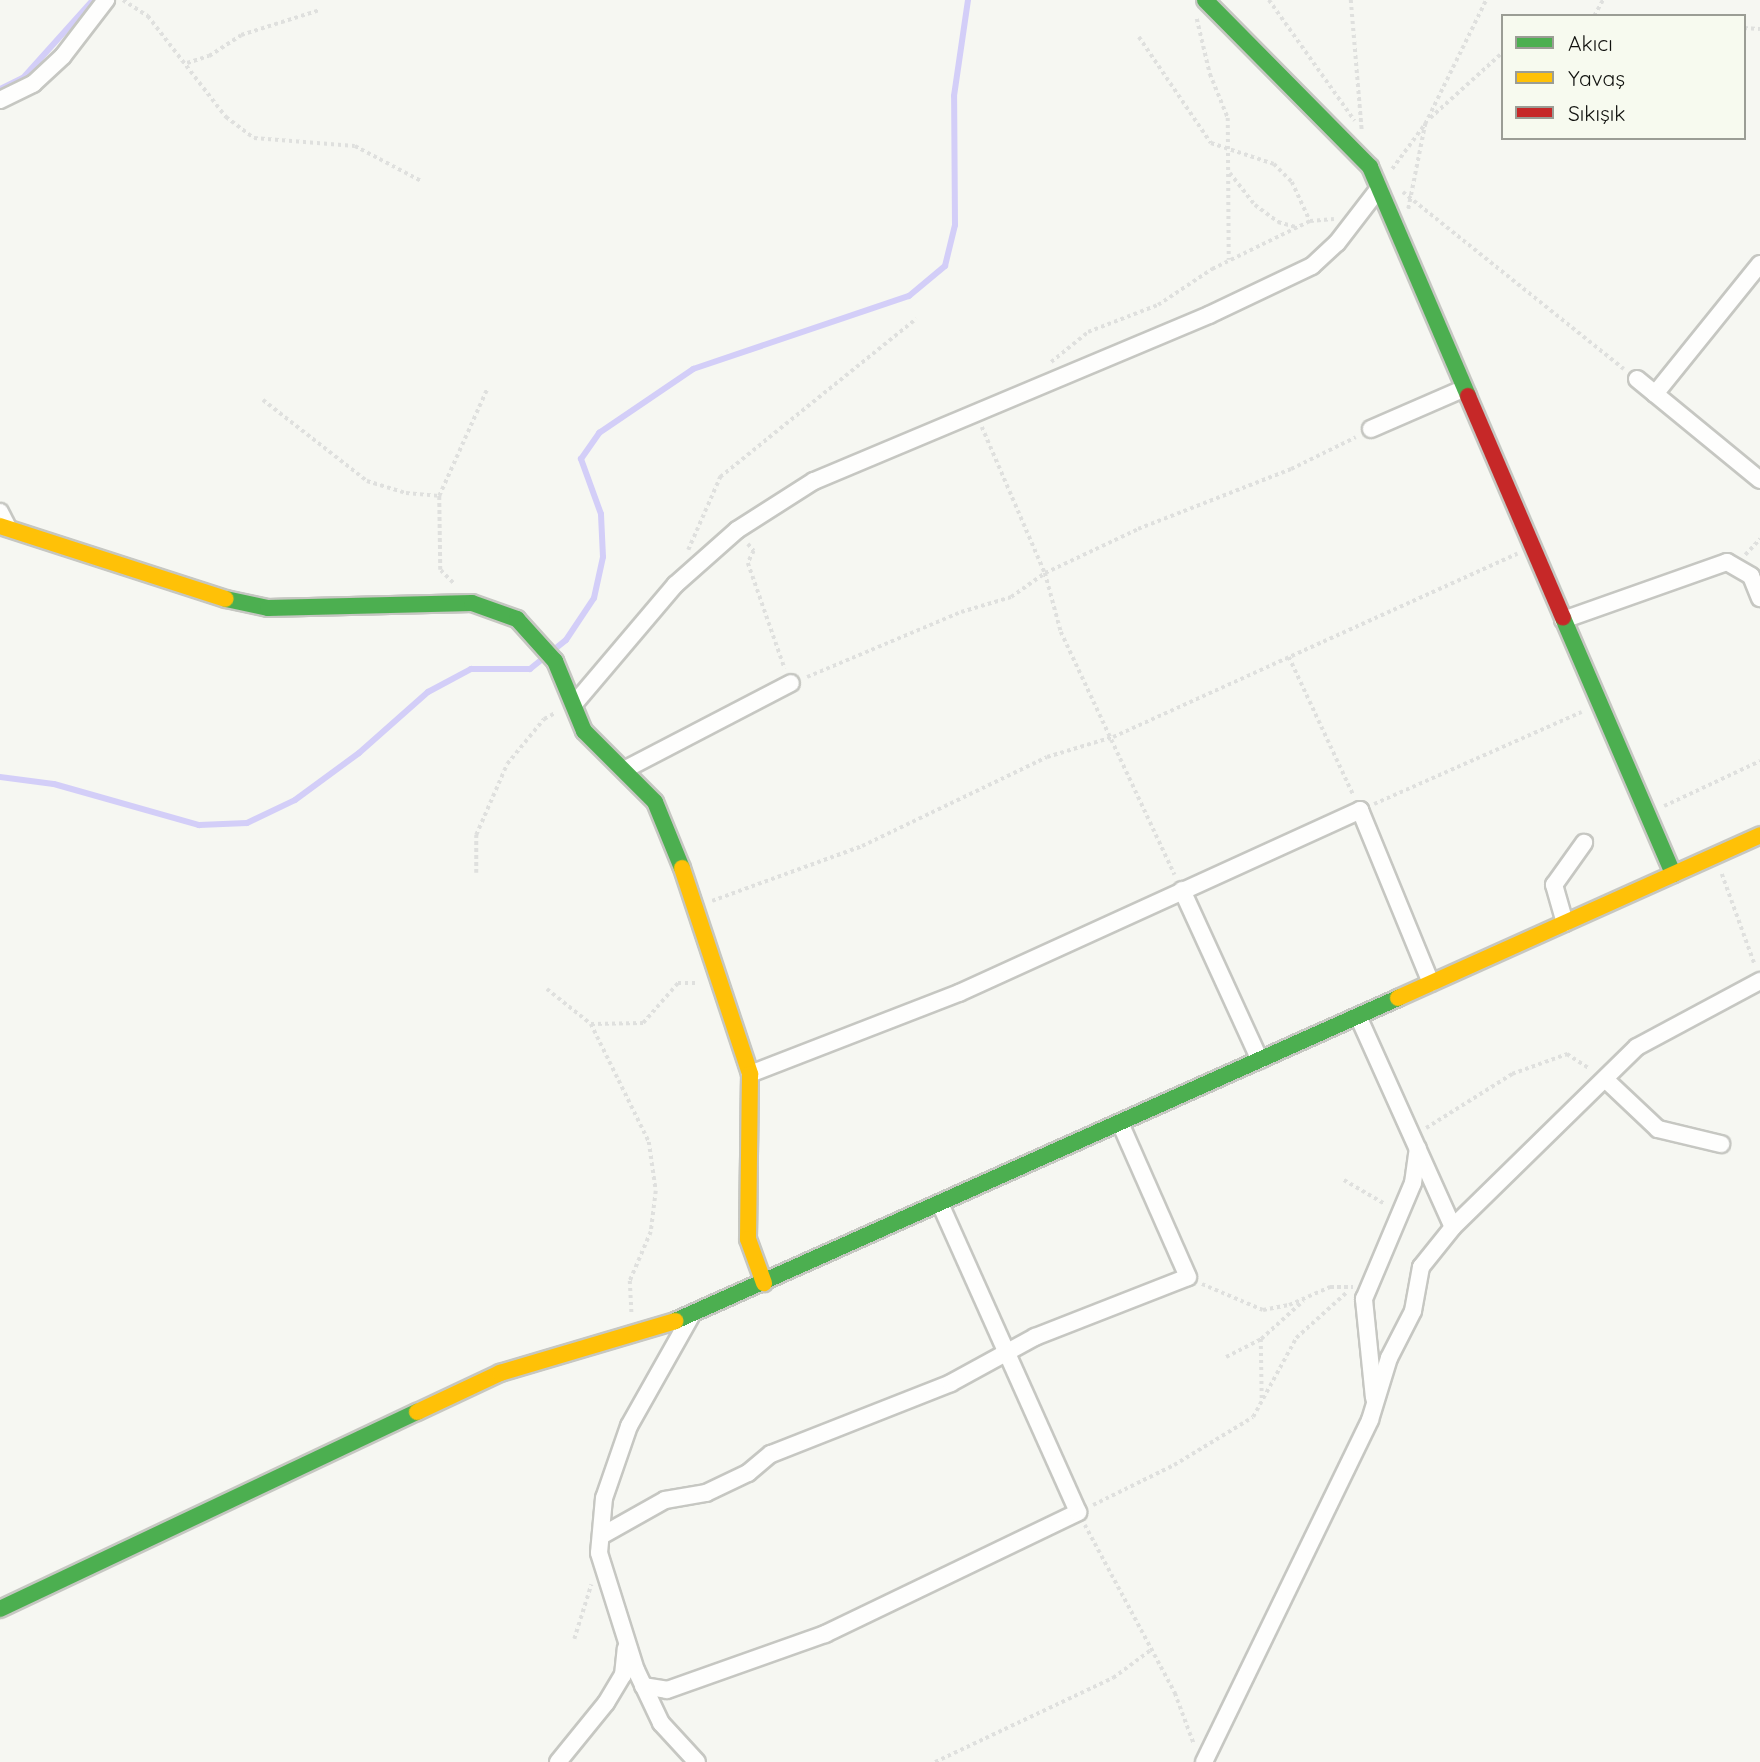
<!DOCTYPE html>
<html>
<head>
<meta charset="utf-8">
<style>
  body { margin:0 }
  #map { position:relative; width:1760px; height:1762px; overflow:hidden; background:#f6f7f2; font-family:Quicksand,sans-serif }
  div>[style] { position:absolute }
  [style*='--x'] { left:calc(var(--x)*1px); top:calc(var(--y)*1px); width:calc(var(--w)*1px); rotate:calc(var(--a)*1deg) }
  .stream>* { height:6px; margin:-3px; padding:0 3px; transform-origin:3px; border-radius:3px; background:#d3cef8 }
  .path>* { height:3.5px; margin-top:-1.75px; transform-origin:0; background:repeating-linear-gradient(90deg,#dfe0de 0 3.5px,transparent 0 7px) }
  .roads { filter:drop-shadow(2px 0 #c6c7c2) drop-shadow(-2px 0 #c6c7c2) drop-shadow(0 2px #c6c7c2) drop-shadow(0 -2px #c6c7c2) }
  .street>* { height:16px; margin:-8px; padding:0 8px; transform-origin:8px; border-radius:8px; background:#fefefd }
  .fast>* { height:16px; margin:-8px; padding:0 8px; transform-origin:8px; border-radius:8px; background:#4caf50 }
  .slow>* { height:16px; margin:-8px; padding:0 8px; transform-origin:8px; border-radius:8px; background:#ffc107 }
  .jam>* { height:16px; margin:-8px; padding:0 8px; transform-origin:8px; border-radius:8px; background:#c62828 }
  span { translate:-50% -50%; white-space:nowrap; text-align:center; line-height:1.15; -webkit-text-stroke:6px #f7faef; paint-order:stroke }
  .legend { position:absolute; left:1501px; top:14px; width:245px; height:126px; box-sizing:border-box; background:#f7faef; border:2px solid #9b9d95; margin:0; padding:9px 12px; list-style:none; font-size:21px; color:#10110e }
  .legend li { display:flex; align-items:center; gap:14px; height:35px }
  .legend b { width:35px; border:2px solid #9b9d95 }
</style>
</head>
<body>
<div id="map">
  <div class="stream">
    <i style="--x:0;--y:89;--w:25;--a:-26"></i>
    <i style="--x:23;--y:78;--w:105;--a:-48.1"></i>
    <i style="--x:0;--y:777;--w:54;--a:7.4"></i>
    <i style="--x:54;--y:784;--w:151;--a:15.8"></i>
    <i style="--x:199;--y:825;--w:48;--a:-2.4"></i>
    <i style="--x:247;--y:823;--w:53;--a:-25.6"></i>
    <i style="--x:295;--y:800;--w:79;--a:-36.3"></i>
    <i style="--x:359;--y:753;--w:92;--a:-41.5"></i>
    <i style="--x:428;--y:692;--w:49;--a:-28.1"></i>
    <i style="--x:471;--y:669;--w:59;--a:0"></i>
    <i style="--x:530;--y:669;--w:46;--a:-38.9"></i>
    <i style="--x:566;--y:640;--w:50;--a:-56.3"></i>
    <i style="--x:594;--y:598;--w:42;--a:-77.6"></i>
    <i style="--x:603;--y:557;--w:43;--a:-92.7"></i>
    <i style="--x:601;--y:514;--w:59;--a:-110"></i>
    <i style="--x:581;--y:459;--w:32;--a:-55"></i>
    <i style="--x:599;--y:433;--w:114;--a:-34.2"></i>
    <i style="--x:693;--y:369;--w:228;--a:-18.7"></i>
    <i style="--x:909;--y:296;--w:47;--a:-39.8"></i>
    <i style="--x:945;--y:266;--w:42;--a:-76.3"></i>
    <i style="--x:955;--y:225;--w:129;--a:-90.4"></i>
    <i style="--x:954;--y:96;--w:97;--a:-81.7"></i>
  </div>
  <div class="path">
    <i style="--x:123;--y:0;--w:30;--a:33"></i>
    <i style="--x:148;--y:16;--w:128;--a:52.3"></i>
    <i style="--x:226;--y:117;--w:35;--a:37"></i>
    <i style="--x:254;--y:138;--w:101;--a:4.5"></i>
    <i style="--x:355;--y:146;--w:75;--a:27.9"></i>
    <i style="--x:1269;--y:0;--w:148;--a:54.6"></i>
    <i style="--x:1351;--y:0;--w:130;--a:85.2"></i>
    <i style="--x:1594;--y:16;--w:18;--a:-61"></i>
    <i style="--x:1197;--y:19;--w:57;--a:76.7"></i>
    <i style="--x:1210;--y:74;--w:48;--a:67.8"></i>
    <i style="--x:1228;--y:118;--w:142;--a:89.6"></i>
    <i style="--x:1744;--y:28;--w:16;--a:4"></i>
    <i style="--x:1139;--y:37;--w:128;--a:55.8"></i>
    <i style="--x:1211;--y:143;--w:66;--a:18.4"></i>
    <i style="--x:1274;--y:164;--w:25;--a:45"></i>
    <i style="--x:1292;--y:182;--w:43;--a:65.2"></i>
    <i style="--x:187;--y:63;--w:23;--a:-18"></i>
    <i style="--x:209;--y:56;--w:38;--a:-33"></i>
    <i style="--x:241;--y:35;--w:83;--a:-17.6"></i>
    <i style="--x:1430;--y:118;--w:98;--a:-42.1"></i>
    <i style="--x:1392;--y:169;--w:56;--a:-53.7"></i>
    <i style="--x:1230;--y:173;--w:41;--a:52"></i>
    <i style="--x:1255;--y:205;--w:29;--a:36"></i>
    <i style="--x:1278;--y:222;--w:18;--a:16"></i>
    <i style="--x:1403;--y:192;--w:283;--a:38.7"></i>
    <i style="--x:1408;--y:209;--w:87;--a:-78.7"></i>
    <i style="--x:1425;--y:124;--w:138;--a:-63.8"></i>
    <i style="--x:1051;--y:362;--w:48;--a:-39"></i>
    <i style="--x:1088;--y:332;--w:75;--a:-21.1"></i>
    <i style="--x:1158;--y:305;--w:65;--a:-33.7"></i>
    <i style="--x:1212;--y:269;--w:109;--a:-26.1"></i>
    <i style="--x:1310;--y:221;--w:24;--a:-5"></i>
    <i style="--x:263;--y:400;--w:132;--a:37.9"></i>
    <i style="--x:367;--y:481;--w:41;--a:17.1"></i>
    <i style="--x:406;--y:493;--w:33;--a:5"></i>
    <i style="--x:982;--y:427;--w:159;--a:66.7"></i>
    <i style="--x:1045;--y:573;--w:61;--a:74.8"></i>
    <i style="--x:1061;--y:632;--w:268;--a:64.9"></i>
    <i style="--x:748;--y:544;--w:9;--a:49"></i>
    <i style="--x:754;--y:551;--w:13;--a:117"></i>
    <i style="--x:748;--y:563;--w:112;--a:70.8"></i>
    <i style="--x:688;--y:550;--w:80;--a:-66.3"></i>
    <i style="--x:720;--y:477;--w:252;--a:-38.9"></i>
    <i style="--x:1745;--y:555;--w:22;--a:-47"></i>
    <i style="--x:453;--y:583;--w:18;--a:-135"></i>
    <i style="--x:440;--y:570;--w:74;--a:-90.8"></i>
    <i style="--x:439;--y:496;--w:117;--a:-65.8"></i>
    <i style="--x:1289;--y:657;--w:151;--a:65"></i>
    <i style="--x:807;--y:677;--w:167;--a:-22.9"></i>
    <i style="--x:961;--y:612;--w:52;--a:-16.7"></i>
    <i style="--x:1011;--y:597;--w:42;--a:-35.2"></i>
    <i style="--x:1045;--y:573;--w:103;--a:-25.3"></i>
    <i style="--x:1138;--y:529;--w:164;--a:-21.4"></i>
    <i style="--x:1291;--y:469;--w:72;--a:-26.2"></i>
    <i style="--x:1374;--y:804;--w:227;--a:-23.9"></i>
    <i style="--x:1664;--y:806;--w:106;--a:-25.1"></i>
    <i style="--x:476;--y:873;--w:38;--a:-90"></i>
    <i style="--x:476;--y:835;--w:77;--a:-66.4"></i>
    <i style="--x:507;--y:764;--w:58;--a:-50.6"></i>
    <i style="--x:544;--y:719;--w:13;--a:-29"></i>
    <i style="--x:1722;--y:874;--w:97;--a:70.1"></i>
    <i style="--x:712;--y:901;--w:160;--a:-20.1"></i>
    <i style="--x:862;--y:846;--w:205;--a:-25.7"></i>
    <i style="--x:1047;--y:757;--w:69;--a:-16.9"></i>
    <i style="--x:1113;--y:737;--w:444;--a:-24.4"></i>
    <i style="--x:547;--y:989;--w:56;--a:38.5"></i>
    <i style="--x:591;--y:1024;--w:131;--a:63.8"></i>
    <i style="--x:649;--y:1142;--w:49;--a:81.9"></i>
    <i style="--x:656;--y:1191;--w:41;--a:97"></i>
    <i style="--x:651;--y:1232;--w:53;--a:113.2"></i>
    <i style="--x:630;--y:1281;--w:33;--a:87"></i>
    <i style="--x:591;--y:1024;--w:52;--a:-1.1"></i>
    <i style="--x:643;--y:1023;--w:53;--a:-48.8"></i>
    <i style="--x:678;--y:983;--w:21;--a:0"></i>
    <i style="--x:1426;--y:1128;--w:102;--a:-32.1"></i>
    <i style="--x:1512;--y:1074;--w:59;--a:-20"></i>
    <i style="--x:1567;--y:1054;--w:27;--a:33"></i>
    <i style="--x:1344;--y:1180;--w:48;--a:30.3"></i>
    <i style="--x:1202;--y:1284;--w:66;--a:23.1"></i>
    <i style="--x:1263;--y:1310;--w:26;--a:-11"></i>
    <i style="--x:1289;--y:1305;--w:45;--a:-23.7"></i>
    <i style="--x:1330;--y:1287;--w:23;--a:0"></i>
    <i style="--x:1261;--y:1339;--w:61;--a:89.1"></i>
    <i style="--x:1226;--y:1357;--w:39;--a:-27"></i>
    <i style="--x:1261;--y:1339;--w:57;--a:-42.1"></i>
    <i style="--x:1093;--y:1505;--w:90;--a:-26.3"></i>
    <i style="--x:1174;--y:1465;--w:92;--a:-31.3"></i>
    <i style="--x:1253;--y:1417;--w:90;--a:-61.4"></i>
    <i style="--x:1296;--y:1338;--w:69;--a:-42"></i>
    <i style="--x:1085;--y:1525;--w:191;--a:61.8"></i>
    <i style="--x:1175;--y:1693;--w:54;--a:69.6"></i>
    <i style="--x:574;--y:1639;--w:57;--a:-72.5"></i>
    <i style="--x:935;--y:1762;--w:197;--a:-25.3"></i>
    <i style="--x:1113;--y:1678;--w:49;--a:-36.6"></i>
  </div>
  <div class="roads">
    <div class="street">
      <i style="--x:0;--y:100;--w:37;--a:-26"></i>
      <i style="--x:33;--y:84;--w:41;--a:-43"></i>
      <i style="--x:63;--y:56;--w:71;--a:-52.5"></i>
      <i style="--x:1637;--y:379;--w:159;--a:39.4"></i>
      <i style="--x:1655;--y:394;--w:167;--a:-51.1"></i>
      <i style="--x:1371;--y:429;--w:100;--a:-23.5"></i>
      <i style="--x:0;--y:512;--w:18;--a:63"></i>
      <i style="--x:1563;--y:620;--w:174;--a:-19.5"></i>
      <i style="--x:1727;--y:562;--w:28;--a:30"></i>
      <i style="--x:1751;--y:576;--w:24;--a:68"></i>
      <i style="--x:575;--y:703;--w:155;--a:-49.7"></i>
      <i style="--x:675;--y:585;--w:83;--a:-41.6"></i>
      <i style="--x:737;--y:530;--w:91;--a:-32.5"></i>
      <i style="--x:814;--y:481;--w:428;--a:-22.8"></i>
      <i style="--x:1209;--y:315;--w:114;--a:-25.4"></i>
      <i style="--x:1312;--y:266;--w:34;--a:-43"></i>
      <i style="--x:1337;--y:243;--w:66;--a:-52.4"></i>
      <i style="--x:624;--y:770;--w:188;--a:-27.5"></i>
      <i style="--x:1182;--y:890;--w:187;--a:65.4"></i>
      <i style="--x:1565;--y:923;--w:40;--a:-106"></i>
      <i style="--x:1554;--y:885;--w:52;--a:-54.5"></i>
      <i style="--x:1358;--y:1016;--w:231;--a:65.8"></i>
      <i style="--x:1453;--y:1227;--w:257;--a:-44.4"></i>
      <i style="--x:1637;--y:1047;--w:140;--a:-28.2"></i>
      <i style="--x:750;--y:1074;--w:224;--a:-21.2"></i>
      <i style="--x:959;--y:993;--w:441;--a:-24.5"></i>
      <i style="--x:1360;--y:810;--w:187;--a:67.7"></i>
      <i style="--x:1605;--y:1079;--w:73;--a:43.3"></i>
      <i style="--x:1658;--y:1129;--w:65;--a:13.4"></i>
      <i style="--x:691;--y:1316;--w:126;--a:119.4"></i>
      <i style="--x:629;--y:1426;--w:76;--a:109.1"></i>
      <i style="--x:604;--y:1498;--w:55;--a:95.2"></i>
      <i style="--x:599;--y:1553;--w:123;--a:72.5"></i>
      <i style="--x:636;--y:1670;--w:59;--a:64.7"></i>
      <i style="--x:661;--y:1723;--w:53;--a:47.3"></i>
      <i style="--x:1374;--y:1398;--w:100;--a:-95.8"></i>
      <i style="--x:1364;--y:1299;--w:126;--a:-67.1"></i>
      <i style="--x:1413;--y:1183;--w:35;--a:-82"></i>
      <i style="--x:601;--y:1536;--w:73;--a:-29.4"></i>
      <i style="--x:665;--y:1500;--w:42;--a:-9.7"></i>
      <i style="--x:706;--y:1493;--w:47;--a:-25.5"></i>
      <i style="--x:748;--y:1473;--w:30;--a:-40"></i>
      <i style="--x:771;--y:1454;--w:193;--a:-21.5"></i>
      <i style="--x:951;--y:1383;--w:96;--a:-28.7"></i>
      <i style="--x:1035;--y:1337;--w:164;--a:-21.4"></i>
      <i style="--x:1188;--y:1277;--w:168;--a:-113.8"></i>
      <i style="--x:643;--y:1686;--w:24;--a:9"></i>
      <i style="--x:667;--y:1690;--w:168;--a:-19.5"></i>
      <i style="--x:825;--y:1634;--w:281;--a:-25.7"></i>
      <i style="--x:1078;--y:1512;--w:338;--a:-114.1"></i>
      <i style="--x:558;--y:1762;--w:76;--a:-50.9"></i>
      <i style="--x:606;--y:1703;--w:33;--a:-59"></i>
      <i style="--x:623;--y:1675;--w:27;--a:-84"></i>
      <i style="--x:1204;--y:1762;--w:380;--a:-64.1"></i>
      <i style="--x:1370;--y:1420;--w:65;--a:-73"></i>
      <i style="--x:1389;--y:1358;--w:53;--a:-62.9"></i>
      <i style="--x:1413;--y:1311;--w:45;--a:-79.7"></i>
      <i style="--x:1421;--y:1267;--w:51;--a:-51.3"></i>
    </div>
    <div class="fast">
      <i style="--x:1205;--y:0;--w:235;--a:45.3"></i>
      <i style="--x:1370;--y:167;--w:249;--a:66.8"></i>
      <i style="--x:226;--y:599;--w:43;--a:12.1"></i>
      <i style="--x:268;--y:608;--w:204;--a:-1.4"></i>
      <i style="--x:472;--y:603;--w:48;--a:19.6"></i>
      <i style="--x:517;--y:619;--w:57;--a:47.9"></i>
      <i style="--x:555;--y:661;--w:76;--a:67.5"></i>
      <i style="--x:584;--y:731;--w:100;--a:45"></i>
      <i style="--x:655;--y:802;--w:71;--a:67.8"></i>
      <i style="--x:1563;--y:618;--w:279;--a:66.7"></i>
      <i style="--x:675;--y:1321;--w:792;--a:-24.07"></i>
      <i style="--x:0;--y:1609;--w:461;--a:-25.3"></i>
    </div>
    <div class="slow">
      <i style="--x:0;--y:526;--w:237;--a:17.9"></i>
      <i style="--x:682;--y:868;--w:217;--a:71.7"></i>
      <i style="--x:750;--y:1074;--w:165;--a:90.7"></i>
      <i style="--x:748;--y:1239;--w:47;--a:70"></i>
      <i style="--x:1398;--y:998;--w:397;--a:-24.2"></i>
      <i style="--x:417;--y:1412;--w:92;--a:-25.2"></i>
      <i style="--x:500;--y:1373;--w:183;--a:-16.5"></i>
    </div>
    <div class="jam">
      <i style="--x:1468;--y:396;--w:241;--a:66.8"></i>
    </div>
  </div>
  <ul class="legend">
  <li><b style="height:9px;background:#4caf50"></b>Akıcı</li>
  <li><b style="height:9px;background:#ffc107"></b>Yavaş</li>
  <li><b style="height:9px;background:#c62828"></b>Sıkışık</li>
  </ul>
</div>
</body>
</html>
